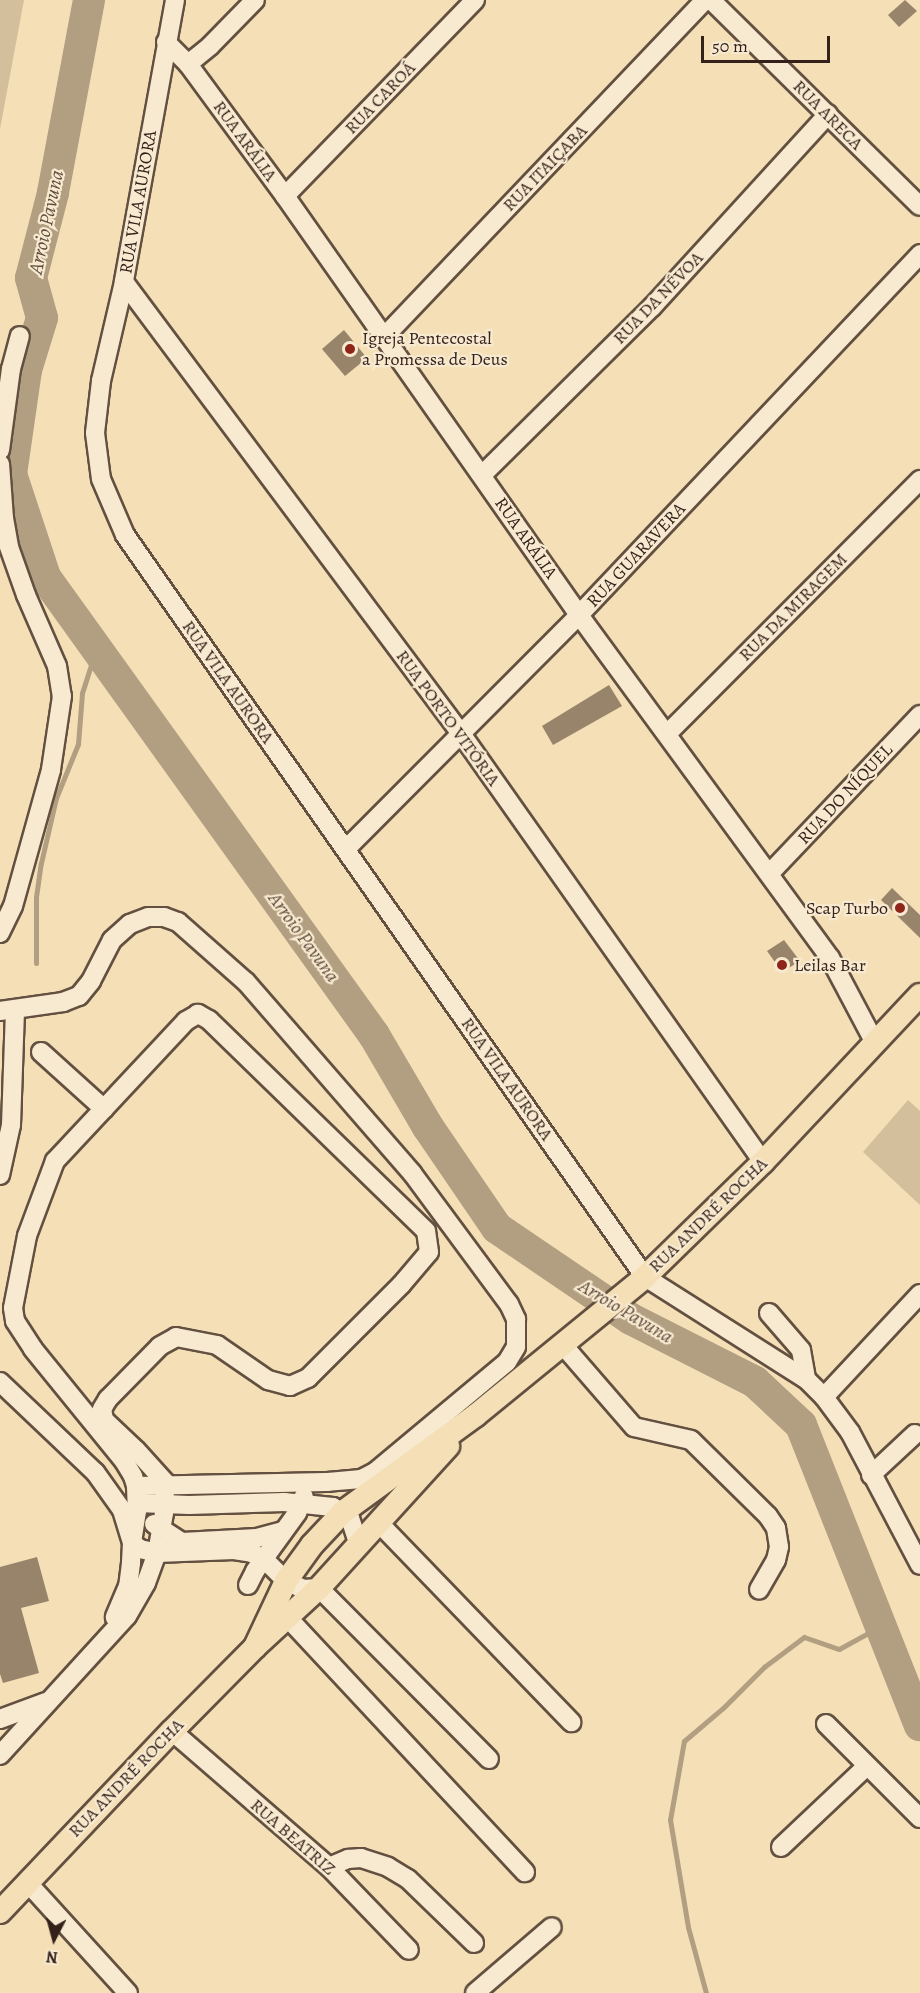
<!DOCTYPE html>
<html>
<head>
<meta charset="utf-8">
<style>
  body { margin:0 }
  #map { position:relative; width:920px; height:1993px; overflow:hidden; background:#f4dfb6; font-family:Alegreya,serif }
  div>[style] { position:absolute }
  [style*='--x'] { left:calc(var(--x)*1px); top:calc(var(--y)*1px); width:calc(var(--w)*1px); rotate:calc(var(--a)*1deg) }
  .green>* { inset:0; background:#d3bf9b }
  .stream>* { height:5px; margin:-2.5px; padding:0 2.5px; transform-origin:2.5px; border-radius:2.5px; background:#b29e81 }
  .river>* { height:32px; margin:-16px; padding:0 16px; transform-origin:16px; border-radius:16px; background:#b29e81 }
  .building>* { inset:0; background:#97846b }
  .roads { filter:drop-shadow(2px 0 #635041) drop-shadow(-2px 0 #635041) drop-shadow(0 2px #635041) drop-shadow(0 -2px #635041) }
  .minor>* { height:18px; margin:-9px; padding:0 9px; transform-origin:9px; border-radius:9px; background:#f8ead0 }
  .major>* { height:22px; margin:-11px; padding:0 11px; transform-origin:11px; border-radius:11px; background:#f4dfb6 }
  .dots>* { width:16px; height:16px; translate:-50% -50%; box-sizing:border-box; border:3px solid #f8ead0; border-radius:50% }
  span { translate:-50% -50%; white-space:nowrap; text-align:center; line-height:1.15; -webkit-text-stroke:4.5px #f8ead0; paint-order:stroke }
  .street-label { font-size:18px; color:#33211a }
  .poi-label { font-size:18px; color:#33211a }
  .left { translate:0 -50%; text-align:left }
  .right { translate:-100% -50%; text-align:right }
  .water-label { font-size:20px; color:#5f4d3e; font-style:italic }
  .north { position:absolute; left:24px; top:1909px; width:60px; height:60px; -webkit-text-stroke:4px #f8ead0; paint-order:stroke; rotate:186deg; font-size:16px; font-weight:700; line-height:24px; text-align:center; color:#33211a }
  .north::after { content:''; display:block; margin:auto; width:21px; height:27px; background:#33211a; clip-path:polygon(50% 0,100% 100%,50% 72%,0 100%) }
  .scale { position:absolute; left:701px; top:36px; width:129px; height:27px; box-sizing:border-box; border:3px solid #33211a; border-top:0; padding-left:8px; font-size:18px; line-height:21px; white-space:nowrap; color:#33211a; -webkit-text-stroke:4px #f8ead0; paint-order:stroke }
</style>
</head>
<body>
<div id="map">
  <div class="green">
    <i style="clip-path:polygon(0 0,24px 0,0 129px)"></i>
    <i style="clip-path:polygon(908px 1100px,920px 1111px,920px 1205px,863px 1152px)"></i>
  </div>
  <div class="stream">
    <i style="--x:36;--y:963;--w:66;--a:-90"></i>
    <i style="--x:36;--y:897;--w:34;--a:-82"></i>
    <i style="--x:41;--y:863;--w:67;--a:-77"></i>
    <i style="--x:56;--y:798;--w:58;--a:-67.8"></i>
    <i style="--x:78;--y:744;--w:51;--a:-85.5"></i>
    <i style="--x:82;--y:693;--w:46;--a:-72.3"></i>
    <i style="--x:706;--y:1993;--w:68;--a:-105.3"></i>
    <i style="--x:688;--y:1927;--w:109;--a:-99.5"></i>
    <i style="--x:670;--y:1820;--w:80;--a:-80"></i>
    <i style="--x:684;--y:1741;--w:52;--a:-40.4"></i>
    <i style="--x:724;--y:1707;--w:57;--a:-45"></i>
    <i style="--x:764;--y:1667;--w:50;--a:-36.9"></i>
    <i style="--x:804;--y:1637;--w:37;--a:19"></i>
    <i style="--x:839;--y:1649;--w:46;--a:-28.8"></i>
  </div>
  <div class="river">
    <i style="--x:89;--y:0;--w:196;--a:100.6"></i>
    <i style="--x:53;--y:193;--w:88;--a:104.5"></i>
    <i style="--x:31;--y:278;--w:41;--a:74.6"></i>
    <i style="--x:42;--y:318;--w:54;--a:107.1"></i>
    <i style="--x:26;--y:370;--w:105;--a:98.2"></i>
    <i style="--x:11;--y:474;--w:108;--a:71.7"></i>
    <i style="--x:45;--y:577;--w:564;--a:54.31"></i>
    <i style="--x:374;--y:1035;--w:107;--a:59.6"></i>
    <i style="--x:428;--y:1127;--w:122;--a:55.7"></i>
    <i style="--x:497;--y:1228;--w:162;--a:34.2"></i>
    <i style="--x:631;--y:1319;--w:139;--a:26.9"></i>
    <i style="--x:755;--y:1382;--w:63;--a:43.1"></i>
    <i style="--x:801;--y:1425;--w:323;--a:68.4"></i>
  </div>
  <div class="building">
    <i style="clip-path:polygon(905px 0,917px 11px,899px 27px,888px 15px)"></i>
    <i style="clip-path:polygon(344px 330px,367px 358px,345px 376px,322px 349px)"></i>
    <i style="clip-path:polygon(609px 685px,622px 706px,553px 745px,542px 726px)"></i>
    <i style="clip-path:polygon(892px 888px,920px 915px,920px 938px,881px 900px)"></i>
    <i style="clip-path:polygon(784px 940px,800px 961px,782px 972px,767px 951px)"></i>
    <i style="clip-path:polygon(37px 1557px,49px 1601px,21px 1608px,39px 1673px,3px 1683px,0 1674px,0 1567px)"></i>
  </div>
  <div class="roads">
    <div class="minor">
      <i style="--x:175;--y:0;--w:287;--a:100.3"></i>
      <i style="--x:124;--y:282;--w:102;--a:103.1"></i>
      <i style="--x:101;--y:381;--w:52;--a:96.6"></i>
      <i style="--x:95;--y:433;--w:46;--a:82.6"></i>
      <i style="--x:101;--y:479;--w:61;--a:66.8"></i>
      <i style="--x:125;--y:535;--w:906;--a:54.98"></i>
      <i style="--x:645;--y:1277;--w:191;--a:32.4"></i>
      <i style="--x:806;--y:1379;--w:25;--a:45"></i>
      <i style="--x:824;--y:1397;--w:44;--a:53.4"></i>
      <i style="--x:850;--y:1432;--w:150;--a:62.2"></i>
      <i style="--x:711;--y:0;--w:293;--a:44.6"></i>
      <i style="--x:166;--y:42;--w:31;--a:45"></i>
      <i style="--x:188;--y:64;--w:164;--a:53.7"></i>
      <i style="--x:285;--y:196;--w:512;--a:54.94"></i>
      <i style="--x:579;--y:615;--w:425;--a:53.8"></i>
      <i style="--x:830;--y:958;--w:94;--a:62.1"></i>
      <i style="--x:188;--y:64;--w:28;--a:-39"></i>
      <i style="--x:210;--y:46;--w:64;--a:-45.6"></i>
      <i style="--x:285;--y:196;--w:273;--a:-45.9"></i>
      <i style="--x:124;--y:282;--w:565;--a:53.27"></i>
      <i style="--x:462;--y:735;--w:522;--a:54.82"></i>
      <i style="--x:385;--y:336;--w:464;--a:-46.4"></i>
      <i style="--x:0;--y:450;--w:82;--a:-82.3"></i>
      <i style="--x:11;--y:369;--w:34;--a:-75"></i>
      <i style="--x:0;--y:464;--w:54;--a:85.8"></i>
      <i style="--x:4;--y:518;--w:29;--a:80"></i>
      <i style="--x:9;--y:547;--w:51;--a:70.5"></i>
      <i style="--x:26;--y:595;--w:77;--a:66.4"></i>
      <i style="--x:57;--y:666;--w:30;--a:81"></i>
      <i style="--x:62;--y:696;--w:75;--a:98.5"></i>
      <i style="--x:51;--y:770;--w:141;--a:105.6"></i>
      <i style="--x:13;--y:906;--w:30;--a:116"></i>
      <i style="--x:482;--y:475;--w:239;--a:-44.7"></i>
      <i style="--x:652;--y:307;--w:261;--a:-47.6"></i>
      <i style="--x:667;--y:734;--w:359;--a:-45.1"></i>
      <i style="--x:346;--y:849;--w:330;--a:-45.1"></i>
      <i style="--x:579;--y:615;--w:497;--a:-46.6"></i>
      <i style="--x:770;--y:873;--w:218;--a:-46.5"></i>
      <i style="--x:0;--y:1011;--w:64;--a:-8.1"></i>
      <i style="--x:63;--y:1002;--w:17;--a:-21"></i>
      <i style="--x:79;--y:996;--w:19;--a:-51"></i>
      <i style="--x:91;--y:981;--w:46;--a:-62.9"></i>
      <i style="--x:112;--y:940;--w:24;--a:-42"></i>
      <i style="--x:130;--y:924;--w:19;--a:-21"></i>
      <i style="--x:148;--y:917;--w:16;--a:0"></i>
      <i style="--x:164;--y:917;--w:15;--a:20"></i>
      <i style="--x:178;--y:922;--w:91;--a:41.4"></i>
      <i style="--x:246;--y:982;--w:253;--a:49"></i>
      <i style="--x:412;--y:1173;--w:163;--a:53.5"></i>
      <i style="--x:509;--y:1304;--w:17;--a:65"></i>
      <i style="--x:516;--y:1319;--w:28;--a:90"></i>
      <i style="--x:516;--y:1347;--w:17;--a:121"></i>
      <i style="--x:507;--y:1362;--w:172;--a:140.2"></i>
      <i style="--x:375;--y:1472;--w:16;--a:153"></i>
      <i style="--x:361;--y:1479;--w:33;--a:175"></i>
      <i style="--x:328;--y:1482;--w:192;--a:178.8"></i>
      <i style="--x:41;--y:1052;--w:85;--a:42.1"></i>
      <i style="--x:0;--y:1175;--w:51;--a:-77.6"></i>
      <i style="--x:11;--y:1125;--w:114;--a:-88"></i>
      <i style="--x:769;--y:1313;--w:49;--a:49.1"></i>
      <i style="--x:801;--y:1350;--w:29;--a:80"></i>
      <i style="--x:562;--y:1344;--w:110;--a:49.1"></i>
      <i style="--x:634;--y:1427;--w:58;--a:12.8"></i>
      <i style="--x:691;--y:1440;--w:108;--a:44.6"></i>
      <i style="--x:768;--y:1516;--w:14;--a:56"></i>
      <i style="--x:776;--y:1528;--w:19;--a:81"></i>
      <i style="--x:779;--y:1547;--w:13;--a:103"></i>
      <i style="--x:776;--y:1560;--w:34;--a:120"></i>
      <i style="--x:0;--y:1382;--w:131;--a:43.5"></i>
      <i style="--x:95;--y:1472;--w:47;--a:54.6"></i>
      <i style="--x:122;--y:1510;--w:34;--a:73"></i>
      <i style="--x:132;--y:1543;--w:20;--a:93"></i>
      <i style="--x:131;--y:1563;--w:23;--a:97"></i>
      <i style="--x:128;--y:1586;--w:34;--a:113"></i>
      <i style="--x:824;--y:1397;--w:141;--a:-47"></i>
      <i style="--x:871;--y:1475;--w:60;--a:-43"></i>
      <i style="--x:137;--y:1503;--w:52;--a:2.2"></i>
      <i style="--x:189;--y:1505;--w:95;--a:-1.8"></i>
      <i style="--x:284;--y:1502;--w:49;--a:5.8"></i>
      <i style="--x:333;--y:1507;--w:20;--a:33"></i>
      <i style="--x:350;--y:1518;--w:29;--a:72"></i>
      <i style="--x:379;--y:1523;--w:277;--a:46"></i>
      <i style="--x:154;--y:1524;--w:33;--a:33"></i>
      <i style="--x:182;--y:1542;--w:75;--a:-3.1"></i>
      <i style="--x:257;--y:1538;--w:27;--a:-15"></i>
      <i style="--x:248;--y:1585;--w:16;--a:-63"></i>
      <i style="--x:255;--y:1571;--w:72;--a:-54.1"></i>
      <i style="--x:297;--y:1513;--w:18;--a:-68"></i>
      <i style="--x:287;--y:1617;--w:349;--a:47"></i>
      <i style="--x:0;--y:1719;--w:49;--a:-20.3"></i>
      <i style="--x:826;--y:1724;--w:133;--a:45"></i>
      <i style="--x:172;--y:1731;--w:208;--a:40.9"></i>
      <i style="--x:329;--y:1867;--w:115;--a:46.1"></i>
      <i style="--x:0;--y:1755;--w:188;--a:-47.6"></i>
      <i style="--x:127;--y:1616;--w:38;--a:-60"></i>
      <i style="--x:146;--y:1583;--w:32;--a:-70"></i>
      <i style="--x:157;--y:1553;--w:41;--a:-80.1"></i>
      <i style="--x:164;--y:1513;--w:31;--a:-88"></i>
      <i style="--x:165;--y:1482;--w:43;--a:-132.2"></i>
      <i style="--x:136;--y:1450;--w:44;--a:-136.8"></i>
      <i style="--x:104;--y:1420;--w:11;--a:-100"></i>
      <i style="--x:102;--y:1409;--w:12;--a:-59"></i>
      <i style="--x:108;--y:1399;--w:74;--a:-45.5"></i>
      <i style="--x:160;--y:1346;--w:18;--a:-29"></i>
      <i style="--x:176;--y:1337;--w:42;--a:11"></i>
      <i style="--x:217;--y:1345;--w:62;--a:34.5"></i>
      <i style="--x:268;--y:1380;--w:23;--a:15"></i>
      <i style="--x:290;--y:1386;--w:20;--a:-24"></i>
      <i style="--x:308;--y:1378;--w:132;--a:-45"></i>
      <i style="--x:401;--y:1285;--w:43;--a:-49.7"></i>
      <i style="--x:429;--y:1252;--w:21;--a:-98"></i>
      <i style="--x:426;--y:1231;--w:303;--a:-135.8"></i>
      <i style="--x:209;--y:1020;--w:13;--a:-151"></i>
      <i style="--x:198;--y:1014;--w:14;--a:150"></i>
      <i style="--x:186;--y:1021;--w:192;--a:133.1"></i>
      <i style="--x:55;--y:1161;--w:80;--a:110.5"></i>
      <i style="--x:27;--y:1236;--w:73;--a:101"></i>
      <i style="--x:13;--y:1308;--w:13;--a:81"></i>
      <i style="--x:15;--y:1321;--w:33;--a:57"></i>
      <i style="--x:33;--y:1349;--w:144;--a:50.9"></i>
      <i style="--x:124;--y:1461;--w:17;--a:59"></i>
      <i style="--x:133;--y:1476;--w:10;--a:73"></i>
      <i style="--x:136;--y:1486;--w:25;--a:88"></i>
      <i style="--x:137;--y:1511;--w:32;--a:99"></i>
      <i style="--x:132;--y:1543;--w:10;--a:37"></i>
      <i style="--x:140;--y:1549;--w:17;--a:13"></i>
      <i style="--x:157;--y:1553;--w:77;--a:-2.2"></i>
      <i style="--x:234;--y:1550;--w:18;--a:9"></i>
      <i style="--x:252;--y:1553;--w:15;--a:28"></i>
      <i style="--x:265;--y:1560;--w:30;--a:45"></i>
      <i style="--x:286;--y:1581;--w:19;--a:25"></i>
      <i style="--x:303;--y:1589;--w:16;--a:-4"></i>
      <i style="--x:319;--y:1588;--w:241;--a:45.2"></i>
      <i style="--x:781;--y:1847;--w:118;--a:-43.3"></i>
      <i style="--x:329;--y:1867;--w:21;--a:-23"></i>
      <i style="--x:348;--y:1859;--w:13;--a:-4"></i>
      <i style="--x:361;--y:1858;--w:28;--a:18"></i>
      <i style="--x:388;--y:1867;--w:23;--a:31"></i>
      <i style="--x:408;--y:1879;--w:92;--a:44.1"></i>
      <i style="--x:27;--y:1882;--w:150;--a:47.7"></i>
      <i style="--x:475;--y:1993;--w:101;--a:-40.6"></i>
    </div>
    <div class="major">
      <i style="--x:255;--y:1647;--w:73;--a:-64.8"></i>
      <i style="--x:286;--y:1581;--w:44;--a:-54.2"></i>
      <i style="--x:312;--y:1545;--w:45;--a:-46.8"></i>
      <i style="--x:343;--y:1512;--w:165;--a:-36.1"></i>
      <i style="--x:476;--y:1415;--w:218;--a:-39.2"></i>
      <i style="--x:645;--y:1277;--w:165;--a:-44.3"></i>
      <i style="--x:763;--y:1162;--w:229;--a:-46.8"></i>
      <i style="--x:0;--y:1912;--w:250;--a:-46.5"></i>
      <i style="--x:172;--y:1731;--w:118;--a:-45.3"></i>
      <i style="--x:255;--y:1647;--w:87;--a:-42.7"></i>
      <i style="--x:319;--y:1588;--w:192;--a:-47.7"></i>
    </div>
  </div>
  <div class="dots">
    <i style="left:350px;top:349px;background:#8f2418"></i>
    <i style="left:900px;top:908px;background:#8f2418"></i>
    <i style="left:782px;top:965px;background:#8f2418"></i>
  </div>
  <div class="street-label">
    <span style="left:380px;top:98px;rotate:-46deg">RUA CAROÁ</span>
    <span style="left:828px;top:115px;rotate:45deg">RUA ARECA</span>
    <span style="left:245px;top:141px;rotate:54deg">RUA ARÁLIA</span>
    <span style="left:545px;top:168px;rotate:-46deg">RUA ITAIÇABA</span>
    <span style="left:138px;top:202px;rotate:-80deg">RUA VILA AURORA</span>
    <span style="left:658px;top:298px;rotate:-46deg">RUA DA NÉVOA</span>
    <span style="left:526px;top:538px;rotate:55deg">RUA ARÁLIA</span>
    <span style="left:636px;top:555px;rotate:-47deg">RUA GUARAVERA</span>
    <span style="left:793px;top:607px;rotate:-45deg">RUA DA MIRAGEM</span>
    <span style="left:228px;top:682px;rotate:55deg">RUA VILA AURORA</span>
    <span style="left:448px;top:718px;rotate:54deg">RUA PORTO VITÓRIA</span>
    <span style="left:845px;top:794px;rotate:-47deg">RUA DO NÍQUEL</span>
    <span style="left:507px;top:1079px;rotate:55deg">RUA VILA AURORA</span>
    <span style="left:708px;top:1215px;rotate:-44deg">RUA ANDRÉ ROCHA</span>
    <span style="left:126px;top:1778px;rotate:-46deg">RUA ANDRÉ ROCHA</span>
    <span style="left:293px;top:1837px;rotate:41deg">RUA BEATRIZ</span>
  </div>
  <div class="poi-label">
    <span class="left" style="left:362px;top:349px">Igreja Pentecostal<br>a Promessa de Deus</span>
    <span class="right" style="left:888px;top:908px">Scap Turbo</span>
    <span class="left" style="left:794px;top:965px">Leilas Bar</span>
  </div>
  <div class="water-label">
    <span style="left:46px;top:222px;rotate:-78deg">Arroio Pavuna</span>
    <span style="left:304px;top:937px;rotate:54deg">Arroio Pavuna</span>
    <span style="left:626px;top:1311px;rotate:31deg">Arroio Pavuna</span>
  </div>
  <div class="north">N</div>
  <div class="scale">50 m</div>
</div>
</body>
</html>
